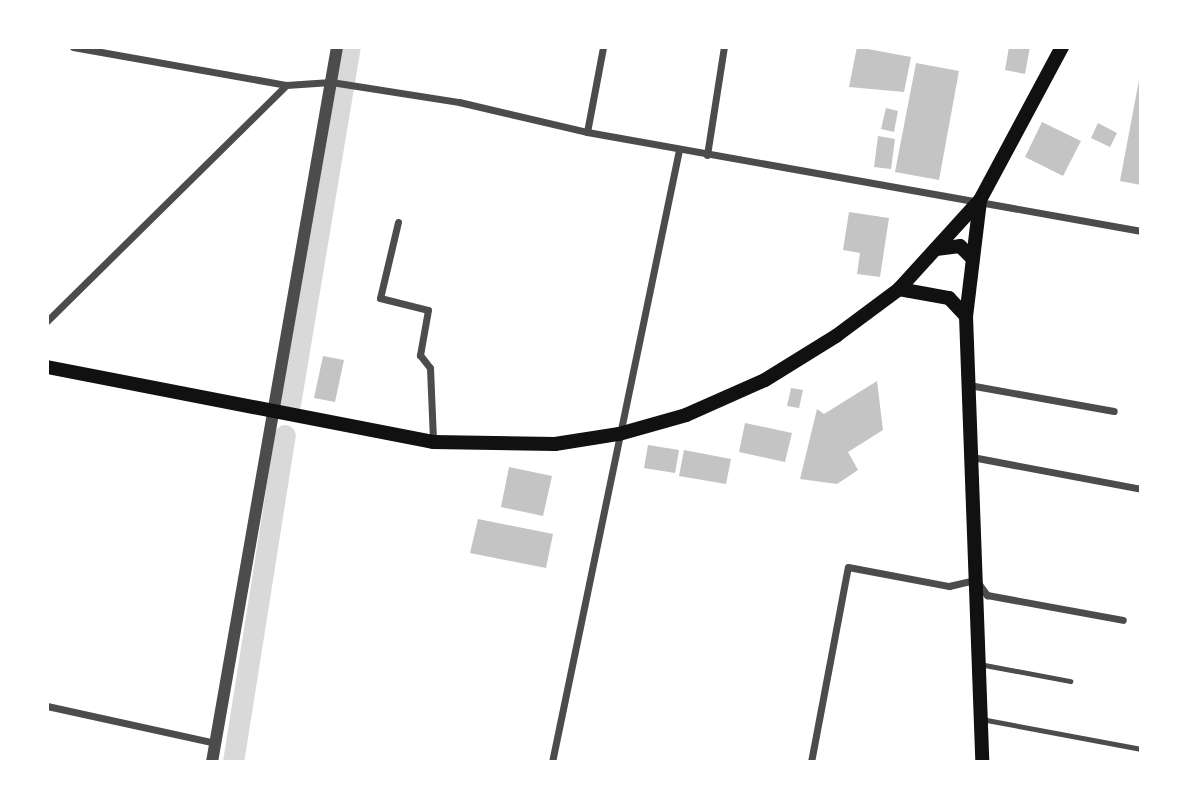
<!DOCTYPE html>
<html>
<head>
<meta charset="utf-8">
<style>
  body { margin:0 }
  #map { position:relative; width:1188px; height:809px; overflow:hidden; background:#fff; font-family:Quicksand,sans-serif }
  div>[style] { position:absolute }
  [style*='--x'] { left:calc(var(--x)*1px); top:calc(var(--y)*1px); width:calc(var(--w)*1px); rotate:calc(var(--a)*1deg) }
  .canal>* { height:21px; margin:-10.5px; padding:0 10.5px; transform-origin:10.5px; border-radius:10.5px; background:#d9d9d9 }
  .building>* { inset:0; background:#c4c4c4 }
  .service>* { height:5px; margin:-2.5px; padding:0 2.5px; transform-origin:2.5px; border-radius:2.5px; background:#4c4c4c }
  .minor>* { height:7px; margin:-3.5px; padding:0 3.5px; transform-origin:3.5px; border-radius:3.5px; background:#4c4c4c }
  .tertiary>* { height:12px; margin:-6px; padding:0 6px; transform-origin:6px; border-radius:6px; background:#4c4c4c }
  .secondary>* { height:14px; margin:-7px; padding:0 7px; transform-origin:7px; border-radius:7px; background:#111 }
  span { translate:-50% -50%; white-space:nowrap; text-align:center; line-height:1.15; -webkit-text-stroke:5px #fff; paint-order:stroke }
  .frame { position:absolute; inset:0; border:49px solid #fff; pointer-events:none }
</style>
</head>
<body>
<div id="map">
  <div class="canal">
    <i style="--x:290;--y:404;--w:362;--a:-80.5"></i>
    <i style="--x:233;--y:762;--w:331;--a:-81"></i>
  </div>
  <div class="building">
    <i style="clip-path:polygon(857px 47px,911px 57px,904px 92px,849px 87px)"></i>
    <i style="clip-path:polygon(1009px 47px,1030px 47px,1025px 74px,1005px 70px)"></i>
    <i style="clip-path:polygon(916px 63px,959px 71px,939px 180px,895px 172px)"></i>
    <i style="clip-path:polygon(1139px 80px,1141px 80px,1141px 185px,1120px 181px)"></i>
    <i style="clip-path:polygon(886px 108px,898px 111px,894px 132px,881px 129px)"></i>
    <i style="clip-path:polygon(1042px 122px,1081px 141px,1063px 176px,1025px 157px)"></i>
    <i style="clip-path:polygon(1098px 123px,1117px 133px,1110px 147px,1091px 138px)"></i>
    <i style="clip-path:polygon(878px 136px,895px 139px,891px 169px,874px 167px)"></i>
    <i style="clip-path:polygon(849px 212px,889px 218px,880px 277px,857px 274px,860px 253px,843px 250px)"></i>
    <i style="clip-path:polygon(323px 356px,344px 360px,335px 402px,314px 398px)"></i>
    <i style="clip-path:polygon(877px 381px,883px 430px,848px 452px,858px 470px,837px 484px,800px 479px,817px 409px,824px 414px)"></i>
    <i style="clip-path:polygon(791px 388px,803px 390px,799px 408px,787px 406px)"></i>
    <i style="clip-path:polygon(745px 423px,792px 433px,785px 462px,739px 452px)"></i>
    <i style="clip-path:polygon(648px 445px,679px 450px,675px 473px,644px 468px)"></i>
    <i style="clip-path:polygon(684px 450px,731px 459px,726px 484px,679px 476px)"></i>
    <i style="clip-path:polygon(509px 467px,552px 476px,543px 516px,501px 507px)"></i>
    <i style="clip-path:polygon(478px 519px,553px 534px,546px 568px,470px 553px)"></i>
  </div>
  <div class="service">
    <i style="--x:979;--y:664;--w:93;--a:10.6"></i>
    <i style="--x:981;--y:719;--w:163;--a:10.6"></i>
  </div>
  <div class="minor">
    <i style="--x:73;--y:47;--w:216;--a:10.1"></i>
    <i style="--x:286;--y:85;--w:45;--a:-3.8"></i>
    <i style="--x:331;--y:82;--w:130;--a:8.9"></i>
    <i style="--x:459;--y:102;--w:131;--a:13.2"></i>
    <i style="--x:587;--y:132;--w:563;--a:10.13"></i>
    <i style="--x:587;--y:132;--w:86;--a:-79.3"></i>
    <i style="--x:707;--y:155;--w:109;--a:-81.1"></i>
    <i style="--x:398;--y:222;--w:78;--a:103.3"></i>
    <i style="--x:380;--y:298;--w:49;--a:14"></i>
    <i style="--x:428;--y:310;--w:46;--a:100.1"></i>
    <i style="--x:420;--y:355;--w:16;--a:52"></i>
    <i style="--x:430;--y:368;--w:73;--a:87.6"></i>
    <i style="--x:47;--y:321;--w:336;--a:-44.6"></i>
    <i style="--x:969;--y:385;--w:147;--a:10.2"></i>
    <i style="--x:972;--y:457;--w:172;--a:10.7"></i>
    <i style="--x:47;--y:706;--w:172;--a:12.4"></i>
    <i style="--x:552;--y:762;--w:625;--a:-78.28"></i>
    <i style="--x:811;--y:762;--w:198;--a:-79.3"></i>
    <i style="--x:848;--y:567;--w:103;--a:10.7"></i>
    <i style="--x:949;--y:586;--w:28;--a:-13"></i>
    <i style="--x:976;--y:580;--w:19;--a:54"></i>
    <i style="--x:987;--y:595;--w:138;--a:10.4"></i>
  </div>
  <div class="tertiary">
    <i style="--x:212;--y:762;--w:726;--a:-80.08"></i>
  </div>
  <div class="secondary">
    <i style="--x:980;--y:201;--w:116;--a:96.9"></i>
    <i style="--x:966;--y:316;--w:446;--a:87.9"></i>
    <i style="--x:936;--y:249;--w:24;--a:-7"></i>
    <i style="--x:960;--y:246;--w:16;--a:45"></i>
    <i style="--x:899;--y:289;--w:51;--a:10.2"></i>
    <i style="--x:949;--y:298;--w:25;--a:47"></i>
    <i style="--x:47;--y:367;--w:393;--a:11"></i>
    <i style="--x:433;--y:442;--w:122;--a:0.9"></i>
    <i style="--x:555;--y:444;--w:65;--a:-8.9"></i>
    <i style="--x:619;--y:434;--w:70;--a:-15.8"></i>
    <i style="--x:686;--y:415;--w:86;--a:-23.9"></i>
    <i style="--x:765;--y:380;--w:84;--a:-31.8"></i>
    <i style="--x:836;--y:336;--w:79;--a:-36.7"></i>
    <i style="--x:899;--y:289;--w:120;--a:-47.7"></i>
    <i style="--x:980;--y:200;--w:174;--a:-61.8"></i>
  </div>
  <div class="frame"></div>
</div>
</body>
</html>
